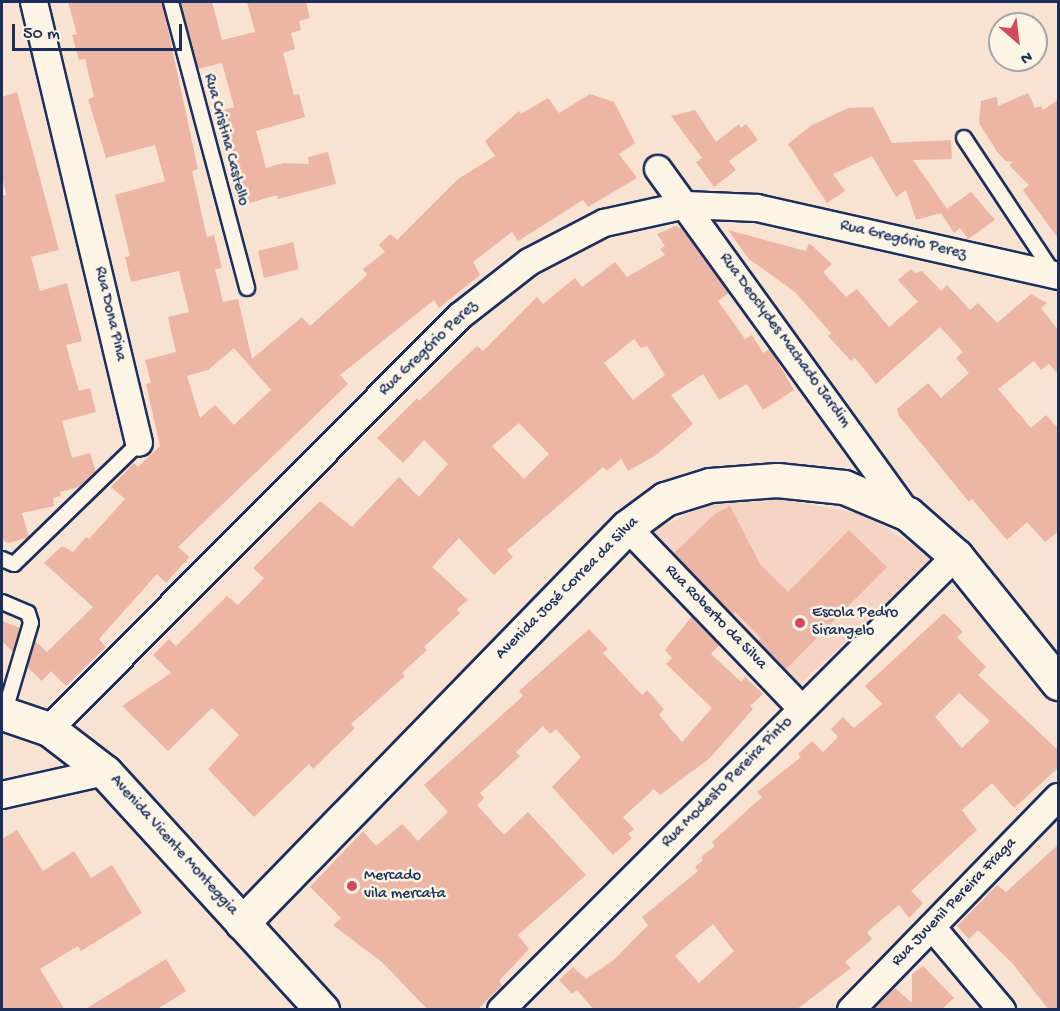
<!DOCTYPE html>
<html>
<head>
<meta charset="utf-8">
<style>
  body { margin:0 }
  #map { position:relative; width:1060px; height:1011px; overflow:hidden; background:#f8e2d2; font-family:"Gochi Hand",sans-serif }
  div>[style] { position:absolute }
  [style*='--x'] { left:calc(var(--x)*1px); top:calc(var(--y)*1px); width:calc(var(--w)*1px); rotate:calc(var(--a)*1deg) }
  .built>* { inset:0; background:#f5d4c4 }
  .building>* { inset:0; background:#edb5a4 }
  .roads { filter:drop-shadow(2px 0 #1b2f5e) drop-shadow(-2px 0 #1b2f5e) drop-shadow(0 2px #1b2f5e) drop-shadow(0 -2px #1b2f5e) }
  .service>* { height:14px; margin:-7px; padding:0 7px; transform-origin:7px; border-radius:7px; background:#fcf5e5 }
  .minor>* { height:26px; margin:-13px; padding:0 13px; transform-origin:13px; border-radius:13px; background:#fcf5e5 }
  .tertiary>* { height:33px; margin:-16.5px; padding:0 16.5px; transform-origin:16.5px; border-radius:16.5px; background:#fcf5e5 }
  .secondary>* { height:33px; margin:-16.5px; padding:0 16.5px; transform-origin:16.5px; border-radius:16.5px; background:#fcf5e5 }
  .dots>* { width:16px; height:16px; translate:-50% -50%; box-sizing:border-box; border:3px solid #fcf5e5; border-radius:50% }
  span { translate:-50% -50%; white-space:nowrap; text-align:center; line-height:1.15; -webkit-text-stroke:5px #fcf5e5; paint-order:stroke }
  .street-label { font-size:16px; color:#1b2f5e }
  .poi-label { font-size:16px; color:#1b2f5e }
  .left { translate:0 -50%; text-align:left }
  .frame { position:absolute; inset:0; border:3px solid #1b2f5e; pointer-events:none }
  .north { position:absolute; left:988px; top:12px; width:60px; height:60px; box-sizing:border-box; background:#fcf5e5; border:2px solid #a2a6af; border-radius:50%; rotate:152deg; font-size:16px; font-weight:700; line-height:24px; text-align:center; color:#1b2f5e }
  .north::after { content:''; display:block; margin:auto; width:21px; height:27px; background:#d1495b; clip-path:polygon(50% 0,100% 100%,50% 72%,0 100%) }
  .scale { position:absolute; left:12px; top:24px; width:170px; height:27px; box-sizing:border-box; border:3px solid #1b2f5e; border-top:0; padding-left:8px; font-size:18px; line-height:21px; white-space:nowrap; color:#1b2f5e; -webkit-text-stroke:4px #fcf5e5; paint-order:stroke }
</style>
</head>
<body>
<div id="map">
  <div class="built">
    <i style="clip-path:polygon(775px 498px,863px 514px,934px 558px,796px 688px,648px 533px,717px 500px)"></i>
  </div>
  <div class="building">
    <i style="clip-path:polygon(evenodd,68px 2px,162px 2px,198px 169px,192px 171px,207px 237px,214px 235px,222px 268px,215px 269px,223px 302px,238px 299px,252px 359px,302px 317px,310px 326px,367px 275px,363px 269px,385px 252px,379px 245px,390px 234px,397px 240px,458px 179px,495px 156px,485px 141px,519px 111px,521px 114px,548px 98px,559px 113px,590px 94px,614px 102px,635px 143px,619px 154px,637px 178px,588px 207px,583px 200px,518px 241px,512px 232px,473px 262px,480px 275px,439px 308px,434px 300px,340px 375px,348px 384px,178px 547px,189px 557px,166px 583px,157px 574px,99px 639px,106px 647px,66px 686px,51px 671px,42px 681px,27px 667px,35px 641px,47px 652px,93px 607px,44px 563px,62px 546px,73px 552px,86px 537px,89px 539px,125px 499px,111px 487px,134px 463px,138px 467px,160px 446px,146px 384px,151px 383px,145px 360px,176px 352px,168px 317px,189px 312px,179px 271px,131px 282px,125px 257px,130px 256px,115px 195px,165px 181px,155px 145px,106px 158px,88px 99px,94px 97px,85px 59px,79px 60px,72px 35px,77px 34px,68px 2px,234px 348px,271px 390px,234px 425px,215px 405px,200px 418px,187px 376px,208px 370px,234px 348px)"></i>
    <i style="clip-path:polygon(180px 2px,212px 2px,222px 40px,255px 32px,247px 2px,306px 2px,310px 18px,299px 21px,301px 30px,291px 33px,295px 49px,283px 53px,294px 95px,299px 94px,305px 117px,256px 131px,266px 168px,283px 163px,309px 164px,308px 157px,328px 152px,336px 184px,278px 199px,277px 195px,250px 203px,248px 199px,236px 200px,231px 177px,239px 175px,220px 111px,234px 107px,222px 63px,198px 69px)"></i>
    <i style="clip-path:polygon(17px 92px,59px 250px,31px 257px,40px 291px,67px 283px,82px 341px,66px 345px,79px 391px,90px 388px,96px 412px,62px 421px,72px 458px,90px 453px,96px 472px,82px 486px,60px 492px,61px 496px,53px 498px,54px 506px,22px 513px,29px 537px,9px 543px,4px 541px,2px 532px,2px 196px,6px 195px,2px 175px,2px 97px)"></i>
    <i style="clip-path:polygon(1028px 93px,1035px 108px,1041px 106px,1043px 110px,1059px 99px,1059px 240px,1023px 190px,1029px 185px,1009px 165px,1013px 162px,1006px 161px,998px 153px,979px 123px,981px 101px,997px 97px,998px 106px)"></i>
    <i style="clip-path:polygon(873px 107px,892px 143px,951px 140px,952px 159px,913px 160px,947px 209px,971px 192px,995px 220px,968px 239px,960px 228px,954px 233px,941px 213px,916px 220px,906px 190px,896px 197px,872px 156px,833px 174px,845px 191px,827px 203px,788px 144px,812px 125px,848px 108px)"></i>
    <i style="clip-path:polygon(695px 110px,716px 142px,739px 124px,741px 128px,746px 124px,758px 140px,729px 161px,736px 170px,714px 187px,696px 162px,702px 158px,671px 116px)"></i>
    <i style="clip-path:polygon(evenodd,676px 226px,683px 229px,729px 293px,718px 301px,745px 339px,752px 335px,763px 353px,770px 349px,794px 390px,763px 410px,747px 384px,719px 400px,703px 374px,671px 395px,693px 424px,656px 455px,628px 471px,621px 459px,607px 471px,603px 467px,507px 550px,513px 557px,494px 575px,459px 538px,432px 567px,468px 600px,457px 609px,460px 613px,424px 647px,427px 650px,402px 673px,405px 676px,351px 724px,355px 728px,330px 752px,313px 769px,309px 764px,254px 817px,208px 769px,239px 735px,212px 708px,168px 751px,122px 706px,171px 673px,153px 655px,169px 639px,176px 646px,227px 596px,238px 605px,264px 578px,253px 568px,320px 501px,352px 527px,399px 477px,419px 497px,448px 464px,424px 440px,403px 463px,377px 438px,417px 398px,419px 401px,477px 346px,483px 351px,537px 297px,543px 304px,575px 278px,582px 287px,615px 262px,627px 277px,665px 255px,660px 249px,665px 246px,657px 234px,676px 226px,634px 339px,641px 348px,647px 346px,665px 375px,633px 400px,604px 363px,634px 339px,676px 226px,519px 423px,549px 454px,524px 479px,492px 446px,519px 423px)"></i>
    <i style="clip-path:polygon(728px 230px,806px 251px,809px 243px,832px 264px,823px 272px,846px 297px,857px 289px,889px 327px,918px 302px,898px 280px,911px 269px,915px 273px,922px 271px,941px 291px,947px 285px,970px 310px,978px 303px,997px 323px,1031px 294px,1047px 303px,1041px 308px,1059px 331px,1059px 375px,1049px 364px,1041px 370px,1034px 361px,998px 389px,1031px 428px,1046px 415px,1059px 429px,1059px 531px,1045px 542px,1027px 522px,1007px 540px,972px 499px,969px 502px,899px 416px,897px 409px,928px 383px,941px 398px,969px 373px,956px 358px,963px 352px,940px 327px,876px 384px,855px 358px,851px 361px,828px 336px,831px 333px,795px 292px,749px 259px)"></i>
    <i style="clip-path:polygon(293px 242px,299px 269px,264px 278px,258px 251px)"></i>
    <i style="clip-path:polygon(730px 506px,760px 564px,788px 592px,849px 530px,887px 567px,785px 670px,758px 642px,761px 638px,735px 612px,732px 614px,674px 553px,716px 513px)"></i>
    <i style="clip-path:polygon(evenodd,944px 613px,963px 632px,957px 637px,986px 667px,978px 675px,1059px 751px,1059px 767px,1014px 808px,992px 783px,962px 810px,977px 830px,911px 891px,923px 903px,909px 918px,899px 905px,867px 932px,872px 939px,845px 962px,851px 968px,796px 1010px,594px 1010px,577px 990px,572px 994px,559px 980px,573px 967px,586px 979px,615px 959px,648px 925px,642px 917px,698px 871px,695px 867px,703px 860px,701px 857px,715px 846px,712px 842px,762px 797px,757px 792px,801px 757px,798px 754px,812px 741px,823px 752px,838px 737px,831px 729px,843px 717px,854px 728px,882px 704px,865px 686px,944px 613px,959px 693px,990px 721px,962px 748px,935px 717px,959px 693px,944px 613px,713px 924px,734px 951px,699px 983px,675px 956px,713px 924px)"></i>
    <i style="clip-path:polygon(692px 616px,719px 645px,711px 654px,741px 682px,745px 677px,763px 694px,750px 706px,753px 709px,709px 759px,660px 795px,654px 789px,623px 817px,634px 829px,628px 834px,632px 838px,613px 855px,552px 787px,581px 757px,556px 729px,550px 734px,543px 726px,516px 752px,520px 756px,480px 793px,484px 798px,477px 805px,504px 835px,528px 812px,586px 875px,518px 935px,529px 949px,499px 981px,502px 985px,477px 1010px,428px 1010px,383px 963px,333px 925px,341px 918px,310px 887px,363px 831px,376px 846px,402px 824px,418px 841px,448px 812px,424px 785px,523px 696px,519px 691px,589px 629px,608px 649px,603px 653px,642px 695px,647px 690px,664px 709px,659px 715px,682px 742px,712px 708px,666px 664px,672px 658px,665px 650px)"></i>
    <i style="clip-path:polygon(2px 621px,20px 628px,13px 652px,2px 641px)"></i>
    <i style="clip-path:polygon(17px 830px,43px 871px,74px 851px,91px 878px,112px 865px,142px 913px,81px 951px,78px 946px,40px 969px,65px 1010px,2px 1010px,2px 839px)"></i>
    <i style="clip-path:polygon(1059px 844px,1059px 1010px,1049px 1010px,1012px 963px,978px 930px,969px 939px,957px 926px,997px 885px,1006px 892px)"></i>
    <i style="clip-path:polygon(166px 959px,186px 991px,156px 1010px,84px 1010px)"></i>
    <i style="clip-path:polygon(923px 966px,954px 998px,941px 1010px,873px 1010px,895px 988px,912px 1003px,912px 974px)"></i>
  </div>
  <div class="roads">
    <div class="service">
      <i style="--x:171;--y:2;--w:296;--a:75.1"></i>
      <i style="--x:964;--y:138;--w:163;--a:56.5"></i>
      <i style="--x:2;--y:559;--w:13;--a:23"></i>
      <i style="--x:14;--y:564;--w:174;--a:-44.1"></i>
      <i style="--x:2;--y:602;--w:28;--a:23"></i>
      <i style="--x:28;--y:613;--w:10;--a:73"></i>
      <i style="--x:31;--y:623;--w:95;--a:106.5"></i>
    </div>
    <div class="minor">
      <i style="--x:34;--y:2;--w:453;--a:76.6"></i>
      <i style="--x:658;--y:169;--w:426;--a:54.1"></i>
      <i style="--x:627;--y:527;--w:252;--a:46.1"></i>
      <i style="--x:49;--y:729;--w:583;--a:-45.14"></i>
      <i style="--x:460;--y:316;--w:88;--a:-38"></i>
      <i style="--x:529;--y:262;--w:85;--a:-27.5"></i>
      <i style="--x:604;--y:223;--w:84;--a:-12.4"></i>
      <i style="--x:686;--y:205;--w:71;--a:2.4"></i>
      <i style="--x:757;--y:208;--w:309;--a:12.7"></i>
      <i style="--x:2;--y:795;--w:106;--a:-12.6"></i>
      <i style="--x:932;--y:927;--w:109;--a:49.9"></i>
      <i style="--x:501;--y:1010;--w:643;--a:-44.94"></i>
      <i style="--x:851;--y:1010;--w:297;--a:-45.8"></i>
    </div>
    <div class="tertiary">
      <i style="--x:242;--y:923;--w:552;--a:-45.81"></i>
      <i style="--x:627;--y:527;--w:47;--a:-36.4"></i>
      <i style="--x:665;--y:499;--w:47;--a:-17.3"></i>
      <i style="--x:710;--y:485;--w:67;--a:-4.3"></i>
      <i style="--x:777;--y:480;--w:67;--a:6"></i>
      <i style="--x:844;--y:487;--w:69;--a:22.9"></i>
      <i style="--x:908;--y:514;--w:64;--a:41.2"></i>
      <i style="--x:956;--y:556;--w:163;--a:51.2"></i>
    </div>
    <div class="secondary">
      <i style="--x:2;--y:713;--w:50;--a:18.8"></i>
      <i style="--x:49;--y:729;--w:71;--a:37.5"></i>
      <i style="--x:105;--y:772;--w:322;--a:47.6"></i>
    </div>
  </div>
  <div class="dots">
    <i style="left:800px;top:623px;background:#d1495b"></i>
    <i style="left:352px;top:886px;background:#d1495b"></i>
  </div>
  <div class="street-label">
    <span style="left:225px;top:140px;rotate:75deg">Rua Cristina Castello</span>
    <span style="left:903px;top:241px;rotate:13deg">Rua Gregório Perez</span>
    <span style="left:109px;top:314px;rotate:77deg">Rua Dona Pina</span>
    <span style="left:784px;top:341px;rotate:54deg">Rua Deoclydes Machado Jardim</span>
    <span style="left:429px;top:349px;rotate:-44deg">Rua Gregório Perez</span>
    <span style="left:568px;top:589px;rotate:-45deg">Avenida José Correa da Silva</span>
    <span style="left:715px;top:618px;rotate:46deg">Rua Roberto da Silva</span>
    <span style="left:728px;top:783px;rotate:-45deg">Rua Modesto Pereira Pinto</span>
    <span style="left:173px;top:846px;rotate:48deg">Avenida Vicente Monteggia</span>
    <span style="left:955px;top:903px;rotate:-46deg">Rua Juvenil Pereira Fraga</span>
  </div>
  <div class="poi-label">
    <span class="left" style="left:812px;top:623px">Escola Pedro<br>Sirangelo</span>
    <span class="left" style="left:364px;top:886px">Mercado<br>vila mercata</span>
  </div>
  <div class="frame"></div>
  <div class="north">N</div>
  <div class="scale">50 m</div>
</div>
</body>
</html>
